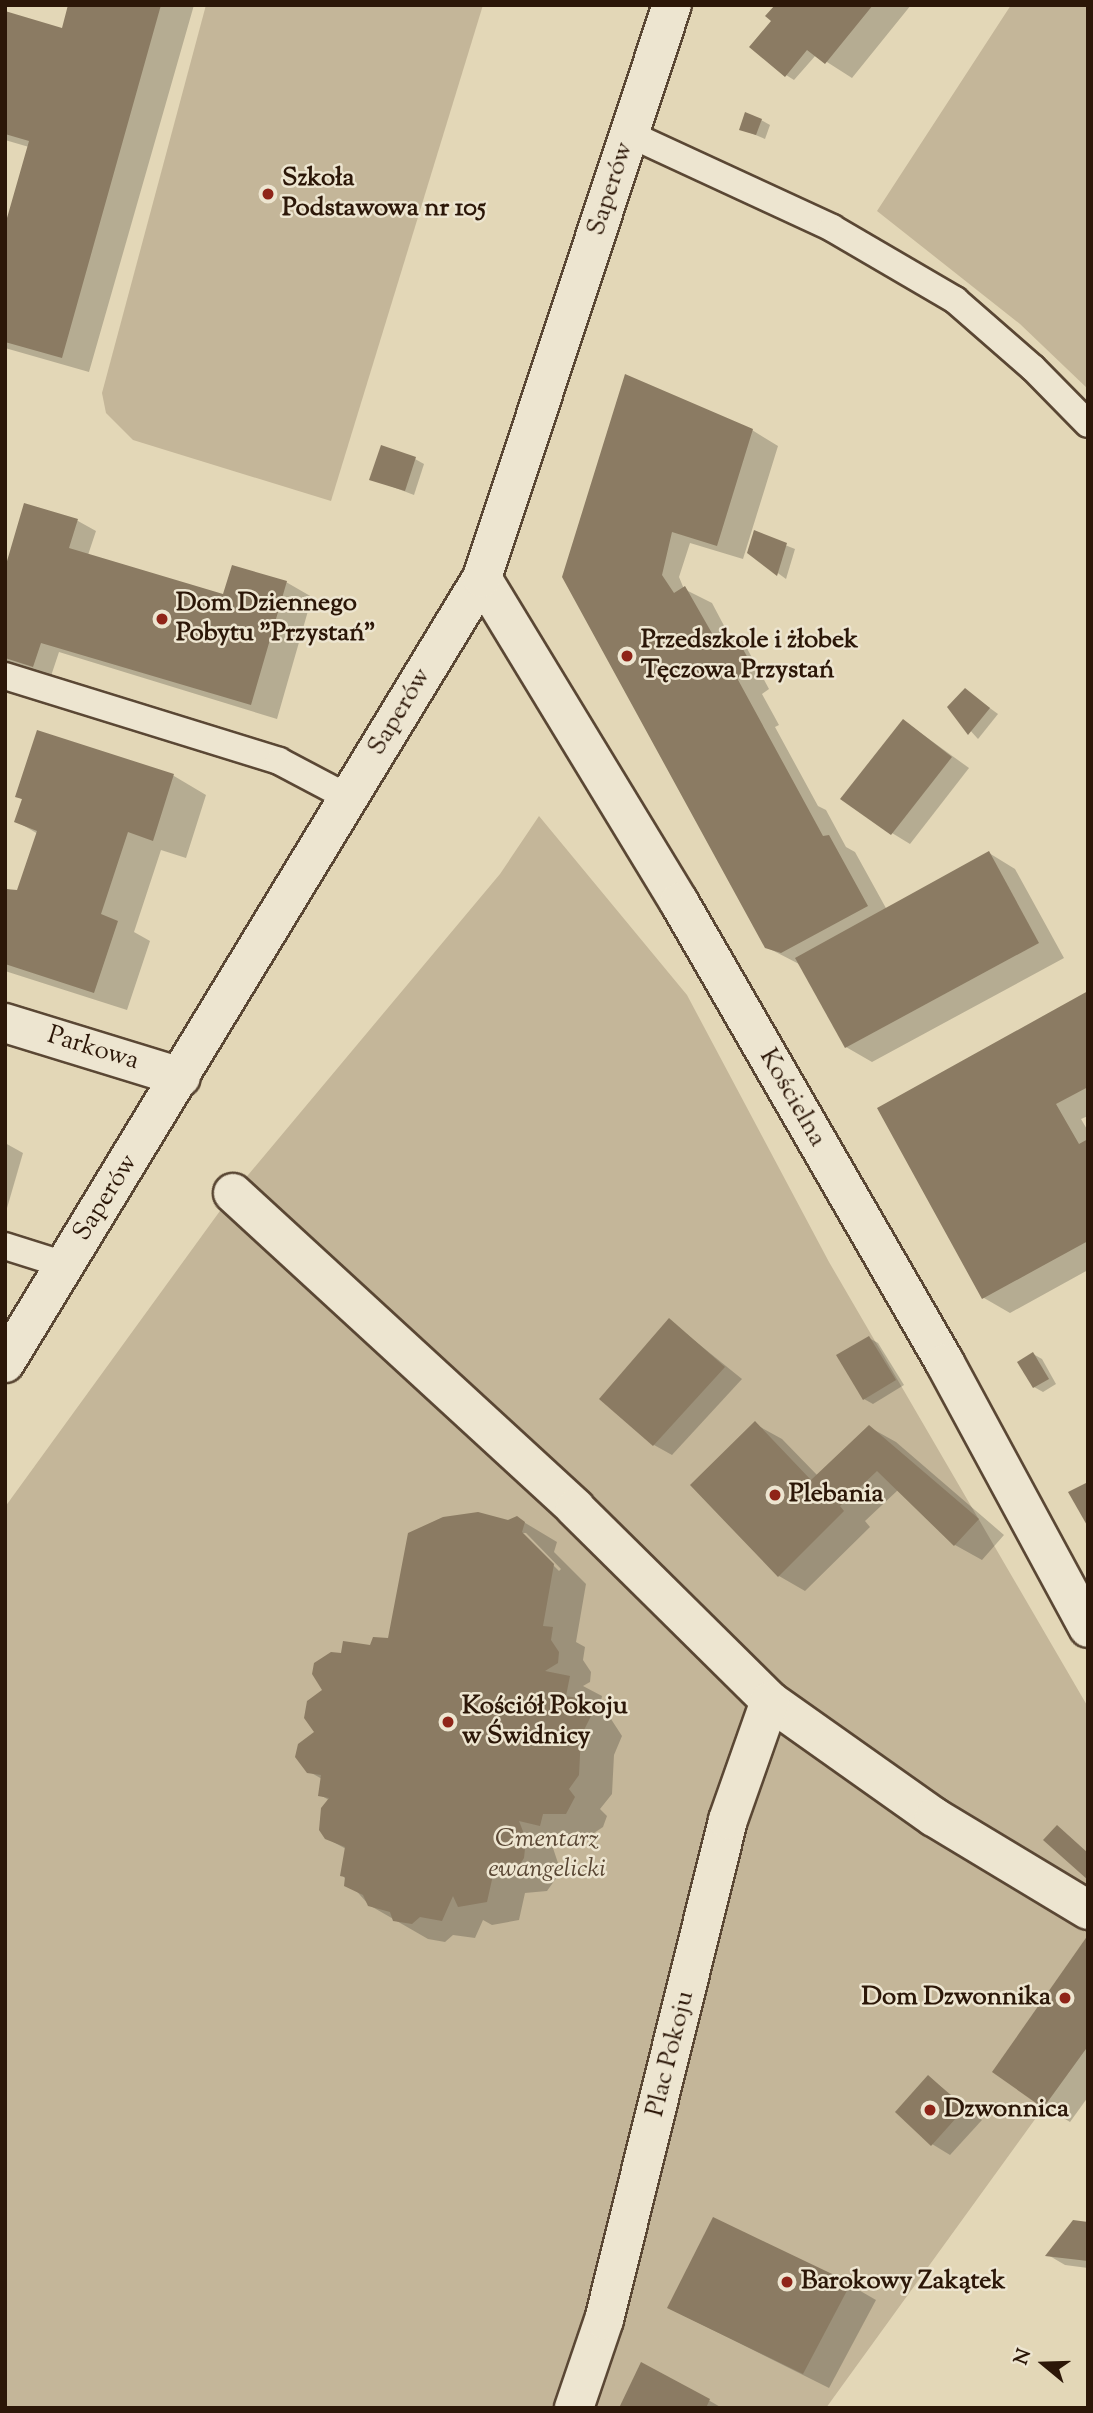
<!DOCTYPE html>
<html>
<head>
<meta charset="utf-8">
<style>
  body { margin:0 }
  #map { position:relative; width:1093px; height:2413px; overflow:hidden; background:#e3d7b7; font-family:"Sorts Mill Goudy",serif }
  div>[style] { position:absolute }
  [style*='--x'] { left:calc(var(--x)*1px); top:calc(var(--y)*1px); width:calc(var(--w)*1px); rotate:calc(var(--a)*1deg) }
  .green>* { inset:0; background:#c4b699 }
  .shadow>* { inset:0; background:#0003 }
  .building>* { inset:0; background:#8b7b63 }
  .roads { filter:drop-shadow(2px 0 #5a4734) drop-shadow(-2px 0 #5a4734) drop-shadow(0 2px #5a4734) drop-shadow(0 -2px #5a4734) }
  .service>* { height:26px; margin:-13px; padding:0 13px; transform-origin:13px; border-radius:13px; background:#ede5d0 }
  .minor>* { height:38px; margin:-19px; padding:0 19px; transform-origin:19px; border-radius:19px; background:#ede5d0 }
  .dots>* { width:19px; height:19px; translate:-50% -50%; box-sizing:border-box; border:4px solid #ede5d0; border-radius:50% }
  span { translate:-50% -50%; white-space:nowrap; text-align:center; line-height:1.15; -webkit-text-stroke:5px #ede5d0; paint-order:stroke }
  .poi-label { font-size:26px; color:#2c1708; font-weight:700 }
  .left { translate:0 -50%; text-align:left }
  .right { translate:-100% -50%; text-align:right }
  .street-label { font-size:26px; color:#2c1708 }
  .park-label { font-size:26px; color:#5a4734; font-style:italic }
  .frame { position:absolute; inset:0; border:7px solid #2c1708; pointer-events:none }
  .north { position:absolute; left:1009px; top:2329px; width:70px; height:70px; -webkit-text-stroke:5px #ede5d0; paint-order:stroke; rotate:289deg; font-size:19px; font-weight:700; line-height:28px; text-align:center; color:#2c1708 }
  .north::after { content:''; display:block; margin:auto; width:24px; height:32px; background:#2c1708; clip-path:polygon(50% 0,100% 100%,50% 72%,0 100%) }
</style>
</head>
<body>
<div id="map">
  <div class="green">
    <i style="clip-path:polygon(206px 5px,483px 5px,331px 501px,133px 440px,106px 413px,102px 393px)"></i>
    <i style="clip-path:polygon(1011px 5px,1088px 5px,1088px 389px,1020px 324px,877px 211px)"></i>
    <i style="clip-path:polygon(539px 816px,687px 995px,829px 1262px,1088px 1707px,1088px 2046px,826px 2408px,5px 2408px,5px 1507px,233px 1193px,500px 874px)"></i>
  </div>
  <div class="shadow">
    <i style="clip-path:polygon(70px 5px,194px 5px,89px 372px,5px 348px,5px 231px,29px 147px,5px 140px,5px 13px,63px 30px)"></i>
    <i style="clip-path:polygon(777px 5px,911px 5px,852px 78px,816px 55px,794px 80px,786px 75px,771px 23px)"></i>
    <i style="clip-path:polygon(761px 120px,770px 125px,765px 139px,741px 129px)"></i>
    <i style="clip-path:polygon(752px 430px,778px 446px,743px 559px,690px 543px,679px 577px,684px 589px,712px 603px,730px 637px,743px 641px,769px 689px,762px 694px,779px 725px,775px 727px,818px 806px,826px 810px,846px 847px,855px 852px,887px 910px,989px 853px,1015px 869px,1064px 958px,872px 1062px,846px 1047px,801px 965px,766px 947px,564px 577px)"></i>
    <i style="clip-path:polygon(415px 459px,424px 464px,414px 495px,372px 479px)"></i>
    <i style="clip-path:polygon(25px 506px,78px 521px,96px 531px,88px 555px,224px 596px,286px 582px,312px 597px,277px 719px,59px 652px,51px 676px,5px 662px,5px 573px)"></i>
    <i style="clip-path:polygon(755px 533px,795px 549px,786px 579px,749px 552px)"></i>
    <i style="clip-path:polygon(965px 690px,998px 714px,978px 739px,949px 707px)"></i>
    <i style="clip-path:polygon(904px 721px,969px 768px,910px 844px,892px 833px)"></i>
    <i style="clip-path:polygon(38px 732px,174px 776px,206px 795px,186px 858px,161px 850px,134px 932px,150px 941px,127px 1010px,5px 971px,5px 894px,7px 889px,18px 893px,38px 834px,16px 821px,23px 800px,17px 796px)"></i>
    <i style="clip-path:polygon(1088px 993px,1088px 1116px,1081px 1119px,1088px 1131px,1088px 1270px,1010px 1313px,984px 1298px)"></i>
    <i style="clip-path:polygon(5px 1143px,23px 1153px,5px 1215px)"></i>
    <i style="clip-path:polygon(669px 1320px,742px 1379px,672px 1455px,654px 1445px)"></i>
    <i style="clip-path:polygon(869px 1338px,878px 1343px,904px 1385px,873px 1404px,864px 1399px)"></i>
    <i style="clip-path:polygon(1033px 1354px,1042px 1359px,1056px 1384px,1043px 1392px,1034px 1387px)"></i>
    <i style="clip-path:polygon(755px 1424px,782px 1439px,818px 1476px,869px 1427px,896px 1442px,1004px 1535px,982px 1560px,955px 1545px,898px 1490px,865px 1521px,870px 1527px,805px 1591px,779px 1576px)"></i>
    <i style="clip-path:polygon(evenodd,517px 1518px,557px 1542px,554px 1552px,586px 1584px,576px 1642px,585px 1647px,583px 1660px,591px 1672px,590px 1682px,583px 1686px,602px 1696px,599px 1712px,611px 1719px,622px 1736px,614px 1755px,612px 1794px,600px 1809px,607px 1816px,603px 1827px,591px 1835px,575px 1832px,573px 1843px,550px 1839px,560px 1869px,557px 1877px,547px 1891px,525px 1893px,519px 1920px,492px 1925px,483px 1920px,475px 1938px,453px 1935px,445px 1942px,428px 1939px,369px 1905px,342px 1875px,346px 1849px,326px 1838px,329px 1800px,320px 1795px,322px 1779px,308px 1771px,324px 1690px,343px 1655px,389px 1640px,517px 1518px,521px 1533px,526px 1533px,561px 1569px,559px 1571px,521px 1533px)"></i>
    <i style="clip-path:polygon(1088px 1938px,1088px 2097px,1070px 2122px,1044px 2106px)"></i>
    <i style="clip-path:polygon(929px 2077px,982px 2120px,950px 2155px,932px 2144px)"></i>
    <i style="clip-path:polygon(1088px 2224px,1088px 2268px,1065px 2265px,1048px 2255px)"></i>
    <i style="clip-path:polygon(850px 2285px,876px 2300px,829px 2388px,669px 2308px)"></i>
    <i style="clip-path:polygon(642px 2364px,710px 2401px,722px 2408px,621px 2408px)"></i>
  </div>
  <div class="building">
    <i style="clip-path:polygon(68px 5px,161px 5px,62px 358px,5px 342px,5px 225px,29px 141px,5px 134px,5px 11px,62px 28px)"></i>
    <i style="clip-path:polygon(775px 5px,873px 5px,825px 64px,807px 50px,785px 77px,749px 47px,771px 21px,765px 16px)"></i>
    <i style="clip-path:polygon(745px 112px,762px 119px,756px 135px,739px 130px)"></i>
    <i style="clip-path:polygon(625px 374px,753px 429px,717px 546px,672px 532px,662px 575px,674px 593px,685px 586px,717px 642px,734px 633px,754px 669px,737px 678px,823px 836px,829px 835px,868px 906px,781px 953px,765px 948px,562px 577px)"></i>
    <i style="clip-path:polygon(381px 445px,416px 457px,405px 491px,369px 480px)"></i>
    <i style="clip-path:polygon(24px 503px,78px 519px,69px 548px,223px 594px,232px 565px,287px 581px,251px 705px,41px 643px,33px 667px,5px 658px,5px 568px)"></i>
    <i style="clip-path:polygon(754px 530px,787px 543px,777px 576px,747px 553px)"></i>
    <i style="clip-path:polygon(965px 688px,990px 708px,968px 735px,947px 707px)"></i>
    <i style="clip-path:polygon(903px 719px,952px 757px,891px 835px,840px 799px)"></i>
    <i style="clip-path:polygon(37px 730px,174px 774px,153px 841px,128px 832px,101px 914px,118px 921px,94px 993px,5px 964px,5px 889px,17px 890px,37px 831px,14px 822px,22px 799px,15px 797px)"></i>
    <i style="clip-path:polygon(989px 851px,1039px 943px,845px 1048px,795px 958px)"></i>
    <i style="clip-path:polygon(1088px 991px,1088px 1087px,1056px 1104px,1079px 1144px,1088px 1139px,1088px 1241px,982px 1299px,877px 1108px)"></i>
    <i style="clip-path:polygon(669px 1318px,725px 1367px,653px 1446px,599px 1399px)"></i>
    <i style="clip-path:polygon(869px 1336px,896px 1380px,863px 1400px,836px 1355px)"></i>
    <i style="clip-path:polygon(1033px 1352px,1049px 1379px,1033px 1388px,1017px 1362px)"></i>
    <i style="clip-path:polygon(755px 1421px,811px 1480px,869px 1425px,979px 1519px,954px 1546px,877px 1471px,840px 1506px,844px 1511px,778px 1577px,690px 1485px)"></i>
    <i style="clip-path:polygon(1088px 1482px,1088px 1527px,1068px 1492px)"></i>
    <i style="clip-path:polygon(478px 1512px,508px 1520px,517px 1516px,525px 1522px,522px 1532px,554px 1564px,543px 1626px,553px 1627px,551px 1640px,559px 1652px,558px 1663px,545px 1671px,570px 1676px,566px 1696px,578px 1698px,591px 1716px,581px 1736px,579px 1775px,569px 1789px,575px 1797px,566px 1814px,543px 1814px,540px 1826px,519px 1821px,526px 1839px,524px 1858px,514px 1873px,493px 1875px,487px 1902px,458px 1907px,453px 1896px,442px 1921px,420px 1917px,412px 1924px,393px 1921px,390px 1912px,368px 1906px,363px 1895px,344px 1886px,345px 1877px,340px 1876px,345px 1847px,325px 1839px,319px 1830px,321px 1808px,329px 1798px,318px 1796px,321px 1775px,307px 1773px,295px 1757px,298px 1744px,314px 1732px,304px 1718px,307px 1701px,322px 1690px,312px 1674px,314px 1663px,331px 1652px,341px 1653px,343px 1641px,370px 1645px,373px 1637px,388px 1638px,408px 1533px,443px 1517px)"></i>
    <i style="clip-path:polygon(1057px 1825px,1088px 1853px,1088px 1880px,1043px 1840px)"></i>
    <i style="clip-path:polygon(1088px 1935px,1088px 2046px,1043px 2108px,992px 2072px)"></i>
    <i style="clip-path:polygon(928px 2075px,965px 2108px,931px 2146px,895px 2112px)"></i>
    <i style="clip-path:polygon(713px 2217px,851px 2283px,803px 2374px,667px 2308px)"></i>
    <i style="clip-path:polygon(1073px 2220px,1088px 2222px,1088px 2261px,1045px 2256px)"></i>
    <i style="clip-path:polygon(641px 2362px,710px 2399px,706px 2408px,619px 2408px)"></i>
  </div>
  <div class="roads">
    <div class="service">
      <i style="--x:629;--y:134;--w:224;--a:24.8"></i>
      <i style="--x:832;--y:228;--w:143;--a:30.3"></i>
      <i style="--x:955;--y:300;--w:103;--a:41.1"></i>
      <i style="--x:1033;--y:368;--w:78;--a:45.5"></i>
      <i style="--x:5;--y:676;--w:287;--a:17.2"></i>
      <i style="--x:279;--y:761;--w:79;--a:27.9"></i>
      <i style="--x:5;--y:1246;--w:63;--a:17.6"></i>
    </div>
    <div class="minor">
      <i style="--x:482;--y:578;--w:379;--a:58.7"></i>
      <i style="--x:679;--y:902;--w:532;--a:60.01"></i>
      <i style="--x:945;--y:1363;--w:301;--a:61.6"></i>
      <i style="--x:5;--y:1023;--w:184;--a:17.1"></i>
      <i style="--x:233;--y:1193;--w:465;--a:42.6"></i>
      <i style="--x:575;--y:1508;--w:274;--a:44.7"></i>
      <i style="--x:770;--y:1701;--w:201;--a:35.3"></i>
      <i style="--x:934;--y:1817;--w:180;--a:31.1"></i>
      <i style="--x:5;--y:1363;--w:919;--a:-58.72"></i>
      <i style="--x:482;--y:578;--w:604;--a:-71.66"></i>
      <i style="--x:574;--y:2408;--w:93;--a:-71.2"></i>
      <i style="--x:604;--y:2320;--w:515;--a:-76.07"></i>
      <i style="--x:728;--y:1820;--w:126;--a:-70.6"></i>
    </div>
  </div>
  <div class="dots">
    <i style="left:268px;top:194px;background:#8f2418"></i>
    <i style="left:162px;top:619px;background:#8f2418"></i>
    <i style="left:627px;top:656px;background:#8f2418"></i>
    <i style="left:775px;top:1495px;background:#8f2418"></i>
    <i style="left:448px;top:1722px;background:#8f2418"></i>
    <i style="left:1065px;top:1998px;background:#8f2418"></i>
    <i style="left:930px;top:2110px;background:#8f2418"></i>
    <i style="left:787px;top:2282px;background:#8f2418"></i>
  </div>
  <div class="poi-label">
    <span class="left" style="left:282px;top:194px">Szkoła<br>Podstawowa nr 105</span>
    <span class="left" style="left:176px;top:619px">Dom Dziennego<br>Pobytu "Przystań"</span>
    <span class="left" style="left:641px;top:656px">Przedszkole i żłobek<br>Tęczowa Przystań</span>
    <span class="left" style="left:789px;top:1495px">Plebania</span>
    <span class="left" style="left:462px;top:1722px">Kościół Pokoju<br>w Świdnicy</span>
    <span class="right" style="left:1051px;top:1998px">Dom Dzwonnika</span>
    <span class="left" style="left:944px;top:2110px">Dzwonnica</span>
    <span class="left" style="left:801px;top:2282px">Barokowy Zakątek</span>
  </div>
  <div class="street-label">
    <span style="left:611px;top:189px;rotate:-72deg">Saperów</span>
    <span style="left:400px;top:712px;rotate:-59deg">Saperów</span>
    <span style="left:93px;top:1049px;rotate:17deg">Parkowa</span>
    <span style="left:792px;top:1098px;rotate:60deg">Kościelna</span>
    <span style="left:106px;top:1198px;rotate:-58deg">Saperów</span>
    <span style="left:671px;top:2054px;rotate:-76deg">Plac Pokoju</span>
  </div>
  <div class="park-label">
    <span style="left:547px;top:1855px">Cmentarz<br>ewangelicki</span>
  </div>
  <div class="frame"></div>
  <div class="north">N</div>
</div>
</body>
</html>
